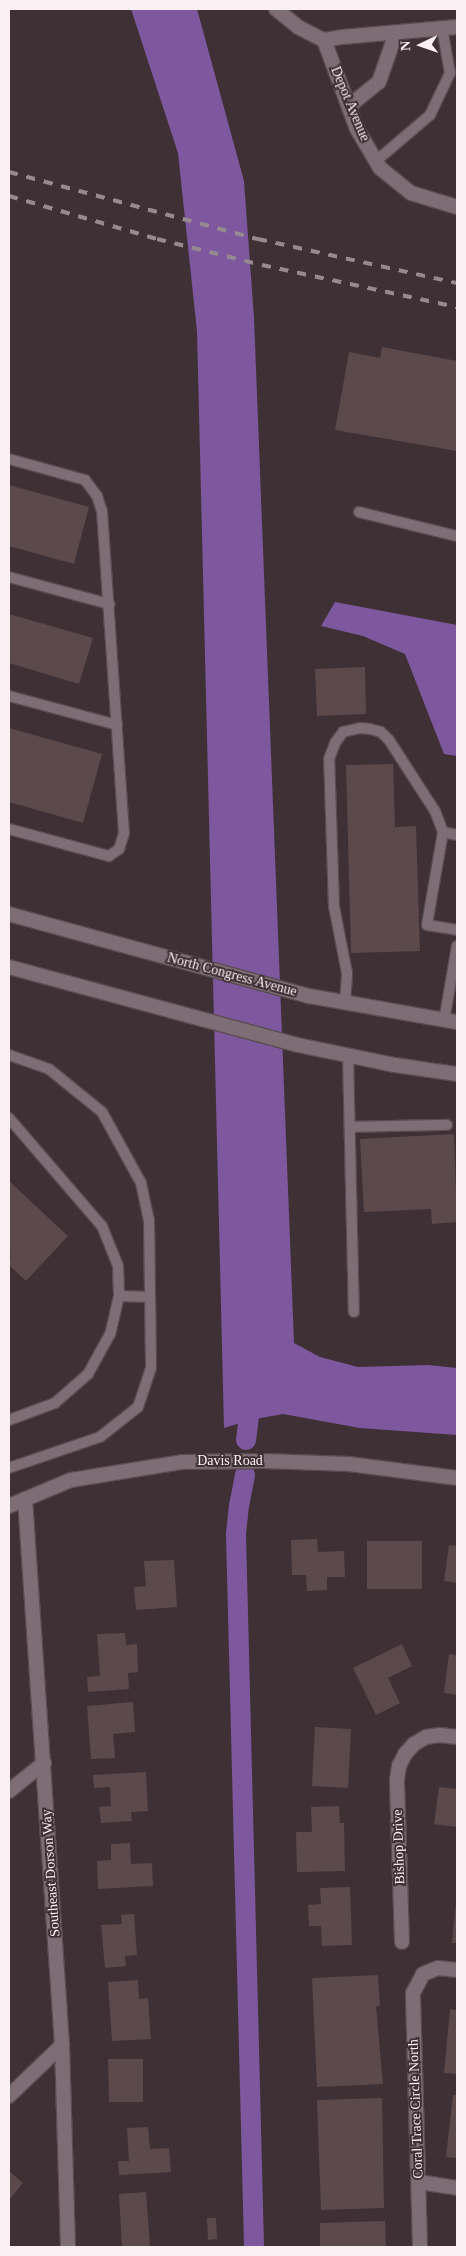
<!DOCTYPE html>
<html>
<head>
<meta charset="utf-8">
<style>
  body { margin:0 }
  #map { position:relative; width:466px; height:2256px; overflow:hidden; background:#3f3036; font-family:"Times New Roman",serif }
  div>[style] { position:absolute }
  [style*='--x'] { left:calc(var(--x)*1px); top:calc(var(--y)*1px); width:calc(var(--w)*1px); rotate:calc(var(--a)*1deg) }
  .water>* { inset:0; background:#7d589f }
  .canal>* { height:20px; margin:-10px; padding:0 10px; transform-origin:10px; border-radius:10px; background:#7d589f }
  .building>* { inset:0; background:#5c494b }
  .roads { filter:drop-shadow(1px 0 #584c51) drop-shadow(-1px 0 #584c51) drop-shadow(0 1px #584c51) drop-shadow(0 -1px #584c51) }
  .service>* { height:10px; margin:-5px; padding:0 5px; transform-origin:5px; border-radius:5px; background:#7f6d75 }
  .minor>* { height:14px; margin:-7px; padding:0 7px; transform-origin:7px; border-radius:7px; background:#7f6d75 }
  .secondary>* { height:14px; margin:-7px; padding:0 7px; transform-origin:7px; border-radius:7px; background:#7f6d75 }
  .rail>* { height:4px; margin-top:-2px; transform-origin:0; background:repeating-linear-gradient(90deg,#96898f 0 9px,transparent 0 18px) }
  span { translate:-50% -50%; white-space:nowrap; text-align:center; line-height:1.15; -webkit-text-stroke:4px #3f3036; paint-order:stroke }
  .street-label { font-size:14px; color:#faf0f4 }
  .frame { position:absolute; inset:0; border:10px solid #faf0f4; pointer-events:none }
  .north { position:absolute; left:396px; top:20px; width:50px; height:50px; -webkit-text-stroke:4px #3f3036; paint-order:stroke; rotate:267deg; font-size:14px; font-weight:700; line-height:20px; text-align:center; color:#faf0f4 }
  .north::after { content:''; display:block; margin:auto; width:18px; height:22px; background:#faf0f4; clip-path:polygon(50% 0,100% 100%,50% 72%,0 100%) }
</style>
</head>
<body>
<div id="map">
  <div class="water">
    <i style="clip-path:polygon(131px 9px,197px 9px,244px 181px,254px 318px,294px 1343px,320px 1357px,358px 1367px,428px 1365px,457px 1368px,457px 1435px,360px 1428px,283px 1414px,250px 1420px,224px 1428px,197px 331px,178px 153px)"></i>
    <i style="clip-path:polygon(335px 602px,457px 625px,457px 756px,444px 754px,405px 654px,363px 636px,321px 626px)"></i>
  </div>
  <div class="canal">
    <i style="--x:246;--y:1440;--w:47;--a:-82.7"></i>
    <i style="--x:245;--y:1475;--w:31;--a:101"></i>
    <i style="--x:239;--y:1505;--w:30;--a:96"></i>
    <i style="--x:236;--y:1535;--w:712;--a:88.55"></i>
  </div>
  <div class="building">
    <i style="clip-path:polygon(382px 347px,457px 361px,457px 451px,335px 430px,349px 352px,380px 358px)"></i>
    <i style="clip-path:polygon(9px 485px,89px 507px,74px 564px,9px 546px)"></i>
    <i style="clip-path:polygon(9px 614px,93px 638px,79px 684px,9px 663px)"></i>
    <i style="clip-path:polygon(365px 667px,366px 714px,317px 716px,315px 669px)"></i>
    <i style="clip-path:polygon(9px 728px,102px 754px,83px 823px,9px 802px)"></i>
    <i style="clip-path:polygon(393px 764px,395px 827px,416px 826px,420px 951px,351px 953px,346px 765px)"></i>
    <i style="clip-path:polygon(454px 1134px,457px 1222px,432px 1224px,431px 1209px,364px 1212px,360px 1139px)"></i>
    <i style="clip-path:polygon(9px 1181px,68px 1236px,26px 1281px,9px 1265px,11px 1256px,9px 1253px)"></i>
    <i style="clip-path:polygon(317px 1539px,318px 1552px,344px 1551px,345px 1577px,327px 1577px,327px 1590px,307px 1591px,306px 1575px,292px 1575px,291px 1540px)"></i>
    <i style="clip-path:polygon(367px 1541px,422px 1541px,422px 1589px,367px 1589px)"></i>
    <i style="clip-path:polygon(449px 1545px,457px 1546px,457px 1583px,444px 1581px)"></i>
    <i style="clip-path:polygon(174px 1560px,177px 1607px,136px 1610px,134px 1587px,146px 1586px,144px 1561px)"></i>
    <i style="clip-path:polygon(125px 1633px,126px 1645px,137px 1644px,138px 1672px,128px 1673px,129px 1689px,88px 1692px,87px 1677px,100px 1676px,97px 1634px)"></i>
    <i style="clip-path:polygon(402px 1644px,412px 1666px,388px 1678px,400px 1703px,376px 1715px,353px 1668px)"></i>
    <i style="clip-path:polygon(449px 1654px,457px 1655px,457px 1695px,444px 1693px)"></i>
    <i style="clip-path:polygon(133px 1702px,135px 1732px,113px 1734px,115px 1758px,91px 1759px,87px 1706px)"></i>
    <i style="clip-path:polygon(315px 1727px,351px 1729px,348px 1788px,312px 1786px)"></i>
    <i style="clip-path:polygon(146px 1772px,148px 1811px,131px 1812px,132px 1821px,101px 1823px,99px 1807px,111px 1806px,110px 1787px,94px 1788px,93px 1775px)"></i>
    <i style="clip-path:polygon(439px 1787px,457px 1789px,457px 1827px,434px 1824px)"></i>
    <i style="clip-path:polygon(339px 1806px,340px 1823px,344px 1823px,345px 1871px,297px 1872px,296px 1832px,312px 1832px,311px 1807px)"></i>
    <i style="clip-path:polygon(130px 1843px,131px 1864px,152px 1863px,153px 1886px,98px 1889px,97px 1861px,111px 1860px,111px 1844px)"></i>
    <i style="clip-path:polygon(350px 1887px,352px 1945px,322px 1946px,321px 1926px,309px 1926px,308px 1905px,321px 1904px,320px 1888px)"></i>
    <i style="clip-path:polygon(456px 1902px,457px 1902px,457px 1943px,452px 1943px)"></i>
    <i style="clip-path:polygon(134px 1914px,137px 1955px,125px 1956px,126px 1966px,105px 1968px,101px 1925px,122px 1924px,121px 1915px)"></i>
    <i style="clip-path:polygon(378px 1975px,380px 2006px,376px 2006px,383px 2084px,317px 2087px,312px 1978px)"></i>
    <i style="clip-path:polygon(138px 1980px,139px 1999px,148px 1998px,151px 2039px,112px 2041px,108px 1982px)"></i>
    <i style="clip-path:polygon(450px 2009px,457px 2010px,457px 2074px,444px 2073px)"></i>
    <i style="clip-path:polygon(108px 2059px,143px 2059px,143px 2102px,109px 2102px)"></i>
    <i style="clip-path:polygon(453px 2095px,457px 2095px,457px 2158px,446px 2157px)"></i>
    <i style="clip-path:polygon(382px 2098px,384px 2208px,321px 2210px,317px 2100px)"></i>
    <i style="clip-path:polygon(148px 2127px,150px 2149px,169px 2148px,171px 2172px,119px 2175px,118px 2161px,129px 2161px,127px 2128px)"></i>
    <i style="clip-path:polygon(9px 2171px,23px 2183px,9px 2200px)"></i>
    <i style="clip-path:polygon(146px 2192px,150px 2247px,122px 2247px,119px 2194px)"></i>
    <i style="clip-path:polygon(207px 2218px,216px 2218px,217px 2239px,208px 2240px)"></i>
    <i style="clip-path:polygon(385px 2221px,386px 2247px,320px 2247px,320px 2223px)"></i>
  </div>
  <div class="roads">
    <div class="service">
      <i style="--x:376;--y:161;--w:71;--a:-40.4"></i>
      <i style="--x:430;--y:115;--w:47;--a:-64.5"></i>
      <i style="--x:450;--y:73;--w:46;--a:-100.1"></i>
      <i style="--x:9;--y:459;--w:79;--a:15.4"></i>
      <i style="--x:85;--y:480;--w:20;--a:53"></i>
      <i style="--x:97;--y:496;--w:16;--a:72"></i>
      <i style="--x:102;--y:511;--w:323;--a:86.1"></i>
      <i style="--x:124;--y:833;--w:17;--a:107"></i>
      <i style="--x:119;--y:849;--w:12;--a:145"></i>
      <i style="--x:109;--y:856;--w:104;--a:-164.9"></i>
      <i style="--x:359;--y:512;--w:101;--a:13.8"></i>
      <i style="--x:9;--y:577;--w:104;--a:15.1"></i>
      <i style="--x:9;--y:696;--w:112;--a:15"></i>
      <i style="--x:457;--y:835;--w:14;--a:-168"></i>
      <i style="--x:443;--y:832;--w:94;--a:99.8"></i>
      <i style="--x:427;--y:925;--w:30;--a:9"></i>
      <i style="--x:345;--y:1003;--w:30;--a:-86"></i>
      <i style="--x:347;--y:973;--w:68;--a:-101"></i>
      <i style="--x:334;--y:906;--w:147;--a:-91.9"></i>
      <i style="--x:329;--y:759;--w:17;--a:-69"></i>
      <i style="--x:335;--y:743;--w:14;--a:-54"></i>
      <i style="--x:343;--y:732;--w:17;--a:-13"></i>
      <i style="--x:360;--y:728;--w:10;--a:6"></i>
      <i style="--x:370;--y:729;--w:11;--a:15"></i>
      <i style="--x:381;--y:732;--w:11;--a:45"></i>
      <i style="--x:389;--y:740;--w:85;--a:57.1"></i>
      <i style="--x:435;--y:811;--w:22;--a:69"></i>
      <i style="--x:444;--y:1021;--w:76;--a:-80.2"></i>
      <i style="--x:9;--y:1055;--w:42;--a:19.3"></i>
      <i style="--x:49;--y:1069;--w:68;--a:39.1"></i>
      <i style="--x:102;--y:1112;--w:81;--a:61.2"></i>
      <i style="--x:141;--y:1183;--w:38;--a:78"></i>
      <i style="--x:149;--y:1220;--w:148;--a:89.2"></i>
      <i style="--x:151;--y:1368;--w:41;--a:108.4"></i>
      <i style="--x:138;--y:1407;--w:48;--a:141.7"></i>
      <i style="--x:100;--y:1437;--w:96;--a:161.2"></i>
      <i style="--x:348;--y:1055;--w:257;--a:88.7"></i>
      <i style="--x:9;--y:1118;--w:143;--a:49.3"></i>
      <i style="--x:102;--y:1226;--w:43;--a:68.2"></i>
      <i style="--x:118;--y:1266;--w:30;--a:88"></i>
      <i style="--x:119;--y:1296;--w:39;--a:103"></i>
      <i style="--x:110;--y:1334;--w:46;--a:118.8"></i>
      <i style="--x:88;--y:1374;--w:44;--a:138.7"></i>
      <i style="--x:55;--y:1403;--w:49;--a:159.7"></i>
      <i style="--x:350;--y:1127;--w:97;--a:-1.2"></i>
      <i style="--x:119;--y:1296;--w:31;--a:2"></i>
    </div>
    <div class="minor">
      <i style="--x:276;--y:9;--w:28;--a:39"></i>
      <i style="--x:298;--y:27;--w:29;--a:27"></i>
      <i style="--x:324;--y:40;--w:18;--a:-9"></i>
      <i style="--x:342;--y:37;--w:115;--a:-5"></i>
      <i style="--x:324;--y:40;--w:95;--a:69.7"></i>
      <i style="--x:357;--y:129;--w:45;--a:59.5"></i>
      <i style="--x:380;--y:168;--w:40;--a:39"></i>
      <i style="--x:411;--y:193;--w:48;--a:16.9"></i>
      <i style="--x:349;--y:106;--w:38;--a:-39"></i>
      <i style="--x:379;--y:82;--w:52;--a:-70.9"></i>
      <i style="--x:25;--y:1499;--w:547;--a:86.12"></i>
      <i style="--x:62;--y:2045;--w:202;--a:88.3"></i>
      <i style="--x:9;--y:1506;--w:67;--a:-22.8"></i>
      <i style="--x:71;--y:1480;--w:112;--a:-9.2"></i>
      <i style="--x:182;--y:1462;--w:82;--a:-0.7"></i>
      <i style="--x:264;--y:1461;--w:85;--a:2"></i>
      <i style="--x:349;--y:1464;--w:109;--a:7.4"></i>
      <i style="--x:9;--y:1791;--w:45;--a:-38.7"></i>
      <i style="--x:402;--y:1942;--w:162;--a:-91.8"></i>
      <i style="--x:397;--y:1780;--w:14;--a:-82"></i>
      <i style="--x:399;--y:1766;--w:13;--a:-63"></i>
      <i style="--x:405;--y:1754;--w:13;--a:-48"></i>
      <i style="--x:414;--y:1744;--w:14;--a:-30"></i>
      <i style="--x:426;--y:1737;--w:14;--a:-8"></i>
      <i style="--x:440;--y:1735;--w:17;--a:7"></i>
      <i style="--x:9;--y:2096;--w:74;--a:-43.9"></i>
      <i style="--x:419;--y:2182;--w:38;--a:9"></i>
      <i style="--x:420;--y:2247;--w:254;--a:-91.6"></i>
      <i style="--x:413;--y:1993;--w:21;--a:-62"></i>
      <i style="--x:423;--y:1974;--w:16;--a:-22"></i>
      <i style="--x:438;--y:1968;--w:19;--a:6"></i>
    </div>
    <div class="secondary">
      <i style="--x:9;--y:914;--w:311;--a:15.3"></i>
      <i style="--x:309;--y:996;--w:150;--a:10"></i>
      <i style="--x:9;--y:967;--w:299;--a:15.1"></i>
      <i style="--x:298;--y:1045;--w:99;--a:11.7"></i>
      <i style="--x:395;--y:1065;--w:63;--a:8.3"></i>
    </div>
  </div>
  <div class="rail">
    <i style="--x:9;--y:172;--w:258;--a:15.1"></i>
    <i style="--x:258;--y:239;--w:204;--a:12.5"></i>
    <i style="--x:9;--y:196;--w:154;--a:16.2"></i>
    <i style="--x:157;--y:239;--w:108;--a:13.9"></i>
    <i style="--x:262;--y:265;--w:199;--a:12.2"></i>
  </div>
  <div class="street-label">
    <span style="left:350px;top:104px;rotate:67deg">Depot Avenue</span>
    <span style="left:232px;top:975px;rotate:15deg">North Congress Avenue</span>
    <span style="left:230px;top:1461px">Davis Road</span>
    <span style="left:399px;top:1847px;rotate:-92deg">Bishop Drive</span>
    <span style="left:51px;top:1873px;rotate:-94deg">Southeast Dorson Way</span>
    <span style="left:416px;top:2109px;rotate:-92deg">Coral Trace Circle North</span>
  </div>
  <div class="frame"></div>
  <div class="north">N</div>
</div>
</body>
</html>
